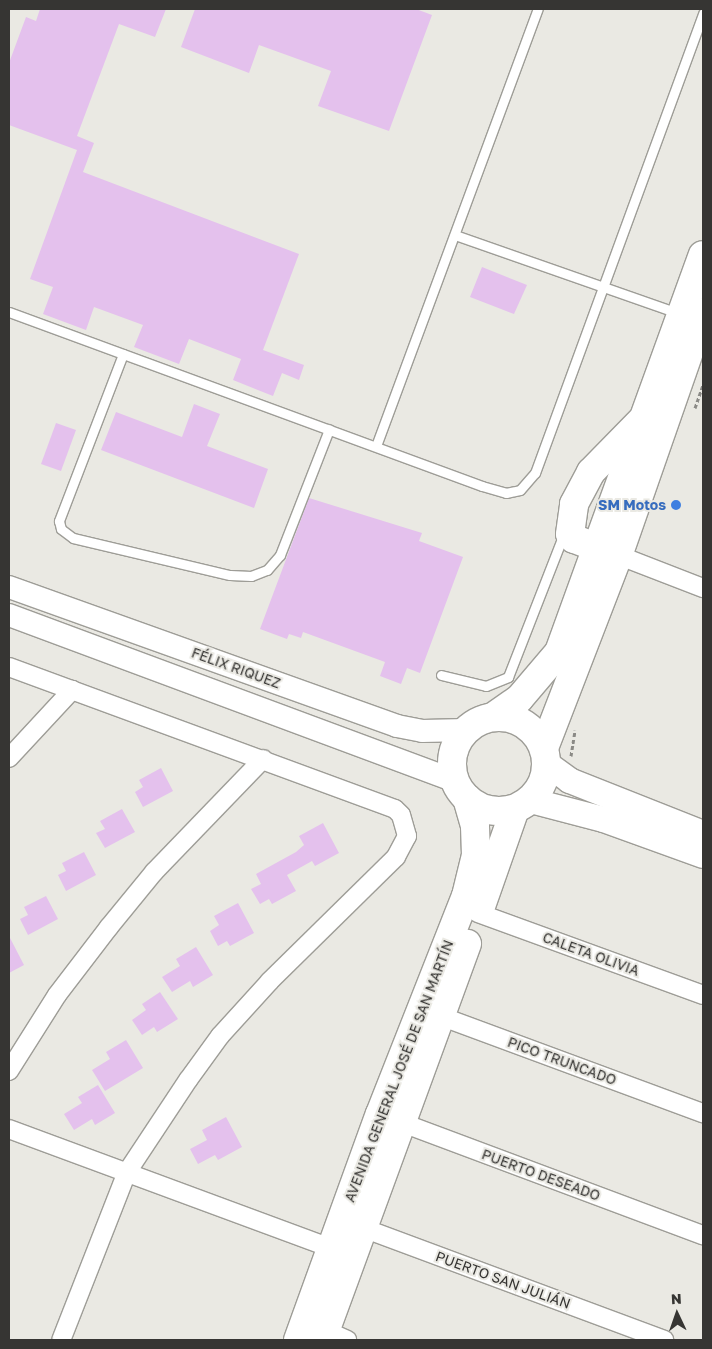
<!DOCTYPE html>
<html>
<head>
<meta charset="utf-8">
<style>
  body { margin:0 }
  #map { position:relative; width:712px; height:1349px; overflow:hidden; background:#eae9e3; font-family:"Golos Text",sans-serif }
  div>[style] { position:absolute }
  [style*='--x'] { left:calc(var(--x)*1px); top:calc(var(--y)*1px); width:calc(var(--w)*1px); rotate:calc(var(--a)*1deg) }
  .building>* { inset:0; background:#e4c1ed }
  .path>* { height:3px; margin-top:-1.5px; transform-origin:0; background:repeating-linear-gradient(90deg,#8b8a86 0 4px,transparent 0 6.5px) }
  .roads { filter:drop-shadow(1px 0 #9e9d97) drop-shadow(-1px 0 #9e9d97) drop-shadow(0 1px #9e9d97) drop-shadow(0 -1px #9e9d97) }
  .service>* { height:9px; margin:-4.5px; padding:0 4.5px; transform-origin:4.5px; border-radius:4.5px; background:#fff }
  .minor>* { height:18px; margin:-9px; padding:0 9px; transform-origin:9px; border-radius:9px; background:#fff }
  .tertiary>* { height:22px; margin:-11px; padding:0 11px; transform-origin:11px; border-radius:11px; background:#fff }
  .secondary>* { height:25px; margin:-12.5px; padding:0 12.5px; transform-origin:12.5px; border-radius:12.5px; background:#fff }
  .trunk>* { height:28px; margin:-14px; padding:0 14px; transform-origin:14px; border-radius:14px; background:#fff }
  .trunk>.ring { margin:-14px; padding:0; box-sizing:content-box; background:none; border:28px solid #fff; border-radius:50% }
  .dots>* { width:14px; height:14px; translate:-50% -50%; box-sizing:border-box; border:2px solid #eae9e3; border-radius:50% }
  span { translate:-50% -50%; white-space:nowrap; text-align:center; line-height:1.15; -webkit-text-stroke:4px #eae9e3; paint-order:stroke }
  .shop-label { font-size:14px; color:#366cbe; font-weight:700 }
  .right { translate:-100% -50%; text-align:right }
  .street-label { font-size:14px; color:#363533 }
  .frame { position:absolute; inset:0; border:10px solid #363533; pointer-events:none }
  .north { position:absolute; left:652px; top:1289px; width:50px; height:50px; -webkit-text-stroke:4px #eae9e3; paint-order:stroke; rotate:357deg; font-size:14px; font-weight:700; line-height:20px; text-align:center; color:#363533 }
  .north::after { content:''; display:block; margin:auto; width:18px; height:22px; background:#363533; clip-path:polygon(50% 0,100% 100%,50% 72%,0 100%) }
</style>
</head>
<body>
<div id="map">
  <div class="building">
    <i style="clip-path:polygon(40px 9px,166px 9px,155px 37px,119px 24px,77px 136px,94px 143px,83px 172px,299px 254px,263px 350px,304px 365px,299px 380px,282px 373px,273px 396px,233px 380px,241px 359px,189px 339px,179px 364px,134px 347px,143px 325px,94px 307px,86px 330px,43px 314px,53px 287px,30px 279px,77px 150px,9px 125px,9px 63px,26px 17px,36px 21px)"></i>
    <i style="clip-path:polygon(195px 9px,416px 9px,432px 15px,389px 131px,318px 106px,331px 71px,259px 45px,249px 73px,181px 47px)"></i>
    <i style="clip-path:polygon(482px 267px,527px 285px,514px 314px,470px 297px)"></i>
    <i style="clip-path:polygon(194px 404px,220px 414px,207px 446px,268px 469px,254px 508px,101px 450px,116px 412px,182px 437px)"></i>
    <i style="clip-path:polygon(56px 423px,76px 430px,61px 471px,41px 464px)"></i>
    <i style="clip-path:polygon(309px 498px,422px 533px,419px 541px,463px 557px,420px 673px,407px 668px,401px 684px,380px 676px,385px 662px,303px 632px,301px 638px,289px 634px,287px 639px,260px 629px)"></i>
    <i style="clip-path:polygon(161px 768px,173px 791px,143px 807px,135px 792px,143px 787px,139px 780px)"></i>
    <i style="clip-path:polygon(122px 809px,135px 832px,105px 848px,96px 833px,105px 829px,100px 821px)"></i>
    <i style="clip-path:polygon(323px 823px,339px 853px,315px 866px,312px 861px,287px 875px,296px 891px,272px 904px,269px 899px,260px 904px,251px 889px,261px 884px,256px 874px,296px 852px,304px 845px,299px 836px)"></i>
    <i style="clip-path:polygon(84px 852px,96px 875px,66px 891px,58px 875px,66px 871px,62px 863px)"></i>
    <i style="clip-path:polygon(46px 896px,58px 919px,28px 935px,20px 919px,28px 915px,24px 907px)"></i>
    <i style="clip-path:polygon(238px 903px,254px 933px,230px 946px,227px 941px,218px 946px,210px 931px,219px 925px,214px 916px)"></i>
    <i style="clip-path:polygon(9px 936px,24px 965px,9px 973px)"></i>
    <i style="clip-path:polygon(196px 947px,213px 975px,193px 987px,190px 981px,172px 992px,162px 977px,180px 966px,176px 959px)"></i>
    <i style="clip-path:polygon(160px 992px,178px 1019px,157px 1032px,154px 1027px,142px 1035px,132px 1020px,146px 1010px,142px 1004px)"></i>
    <i style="clip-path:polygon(126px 1040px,143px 1068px,105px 1091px,92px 1070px,110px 1059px,106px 1052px)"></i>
    <i style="clip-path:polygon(98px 1085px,115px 1113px,95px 1125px,92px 1119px,74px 1130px,64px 1114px,82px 1103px,78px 1097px)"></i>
    <i style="clip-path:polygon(226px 1117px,242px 1147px,218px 1160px,215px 1155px,198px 1164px,190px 1149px,207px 1140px,202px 1130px)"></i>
  </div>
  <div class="path">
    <i style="--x:695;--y:408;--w:24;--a:-71"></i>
    <i style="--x:571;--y:756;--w:26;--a:-81"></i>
  </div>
  <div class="roads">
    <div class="service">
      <i style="--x:455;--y:235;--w:236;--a:19.3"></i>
      <i style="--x:9;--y:312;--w:504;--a:20.2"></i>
      <i style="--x:482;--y:486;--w:25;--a:16"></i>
      <i style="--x:506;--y:493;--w:14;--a:-12"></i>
      <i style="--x:520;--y:490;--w:23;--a:-49"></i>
      <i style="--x:535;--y:473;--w:490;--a:-69.9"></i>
      <i style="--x:123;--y:354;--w:179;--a:111"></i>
      <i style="--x:59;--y:521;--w:8;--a:76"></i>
      <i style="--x:61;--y:529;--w:15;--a:37"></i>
      <i style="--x:73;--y:538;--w:161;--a:13.3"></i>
      <i style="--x:230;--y:575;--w:21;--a:3"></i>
      <i style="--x:251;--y:576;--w:17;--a:-21"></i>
      <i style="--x:267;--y:570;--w:20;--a:-49"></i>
      <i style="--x:280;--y:555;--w:135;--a:-68.7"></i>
      <i style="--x:376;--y:446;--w:466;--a:-69.7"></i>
      <i style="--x:441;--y:675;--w:46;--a:13.7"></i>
      <i style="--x:486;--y:686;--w:24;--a:-22"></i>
      <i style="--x:508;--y:677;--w:155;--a:-68.7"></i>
    </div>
    <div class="minor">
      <i style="--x:610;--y:552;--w:100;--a:21.2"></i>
      <i style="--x:9;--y:667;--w:411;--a:20.2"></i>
      <i style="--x:395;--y:809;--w:8;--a:45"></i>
      <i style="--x:401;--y:815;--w:22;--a:74"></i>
      <i style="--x:407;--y:836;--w:24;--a:118"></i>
      <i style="--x:396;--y:857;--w:177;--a:135.5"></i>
      <i style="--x:270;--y:981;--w:74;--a:132.3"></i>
      <i style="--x:220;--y:1036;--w:54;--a:126"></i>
      <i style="--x:188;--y:1080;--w:110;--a:123.5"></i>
      <i style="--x:127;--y:1172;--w:180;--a:111.4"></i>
      <i style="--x:9;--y:758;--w:93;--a:-47.2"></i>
      <i style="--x:478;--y:913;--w:239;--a:20"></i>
      <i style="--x:432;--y:1013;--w:289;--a:20.3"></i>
      <i style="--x:9;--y:1071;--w:90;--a:-57.7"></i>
      <i style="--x:57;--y:995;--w:86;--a:-52.6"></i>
      <i style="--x:109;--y:927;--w:71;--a:-50.7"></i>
      <i style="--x:154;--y:872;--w:157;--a:-46"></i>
      <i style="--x:392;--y:1119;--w:332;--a:20.5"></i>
      <i style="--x:9;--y:1129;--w:343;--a:20.3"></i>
      <i style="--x:355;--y:1225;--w:330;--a:20.4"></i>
      <i style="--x:318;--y:1327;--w:32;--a:24"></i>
    </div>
    <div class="tertiary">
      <i style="--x:9;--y:587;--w:412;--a:19.7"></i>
      <i style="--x:397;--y:726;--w:25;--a:11"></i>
      <i style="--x:422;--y:731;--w:45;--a:-1.3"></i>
      <i style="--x:9;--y:615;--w:476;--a:20.4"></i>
    </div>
    <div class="secondary">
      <i style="--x:546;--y:763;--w:29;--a:36"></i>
      <i style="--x:569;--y:780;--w:144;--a:21.6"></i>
      <i style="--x:530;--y:800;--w:75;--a:14.6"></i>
      <i style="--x:603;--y:819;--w:106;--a:19.8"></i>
    </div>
    <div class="trunk">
      <i style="--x:598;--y:548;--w:26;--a:-159"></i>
      <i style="--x:574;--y:539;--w:6;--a:-129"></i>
      <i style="--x:570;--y:534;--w:30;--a:-82"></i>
      <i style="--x:574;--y:504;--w:36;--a:-62"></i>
      <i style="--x:591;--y:472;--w:71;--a:-45.6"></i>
      <i style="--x:493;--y:717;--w:32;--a:-35"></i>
      <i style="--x:519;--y:699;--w:62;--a:-49.6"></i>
      <i style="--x:559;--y:652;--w:422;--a:-70.1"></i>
      <i class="ring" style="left:452px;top:717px;width:66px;height:66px"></i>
      <i style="--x:544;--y:748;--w:206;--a:-68.9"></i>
      <i style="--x:618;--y:556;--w:258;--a:-70.8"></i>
      <i style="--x:481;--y:906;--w:103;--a:-70.7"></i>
      <i style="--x:298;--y:1340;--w:240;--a:-70.1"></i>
      <i style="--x:380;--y:1114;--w:234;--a:-68.5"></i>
      <i style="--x:466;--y:896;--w:42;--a:-76.3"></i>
      <i style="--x:476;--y:855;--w:29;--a:-92"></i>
      <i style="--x:475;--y:826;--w:29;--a:-106"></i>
      <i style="--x:322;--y:1340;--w:422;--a:-69.9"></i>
    </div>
  </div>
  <div class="dots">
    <i style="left:676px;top:505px;background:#3f7fe0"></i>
  </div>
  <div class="shop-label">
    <span class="right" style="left:666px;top:505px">SM Motos</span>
  </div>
  <div class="street-label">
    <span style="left:236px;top:668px;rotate:20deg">FÉLIX RIQUEZ</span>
    <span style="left:591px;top:954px;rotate:20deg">CALETA OLIVIA</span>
    <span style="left:562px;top:1061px;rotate:20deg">PICO TRUNCADO</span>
    <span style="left:399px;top:1071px;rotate:-69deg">AVENIDA GENERAL JOSÉ DE SAN MARTÍN</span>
    <span style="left:541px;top:1175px;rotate:20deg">PUERTO DESEADO</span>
    <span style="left:503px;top:1280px;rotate:20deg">PUERTO SAN JULIÁN</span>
  </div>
  <div class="frame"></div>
  <div class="north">N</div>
</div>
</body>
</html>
